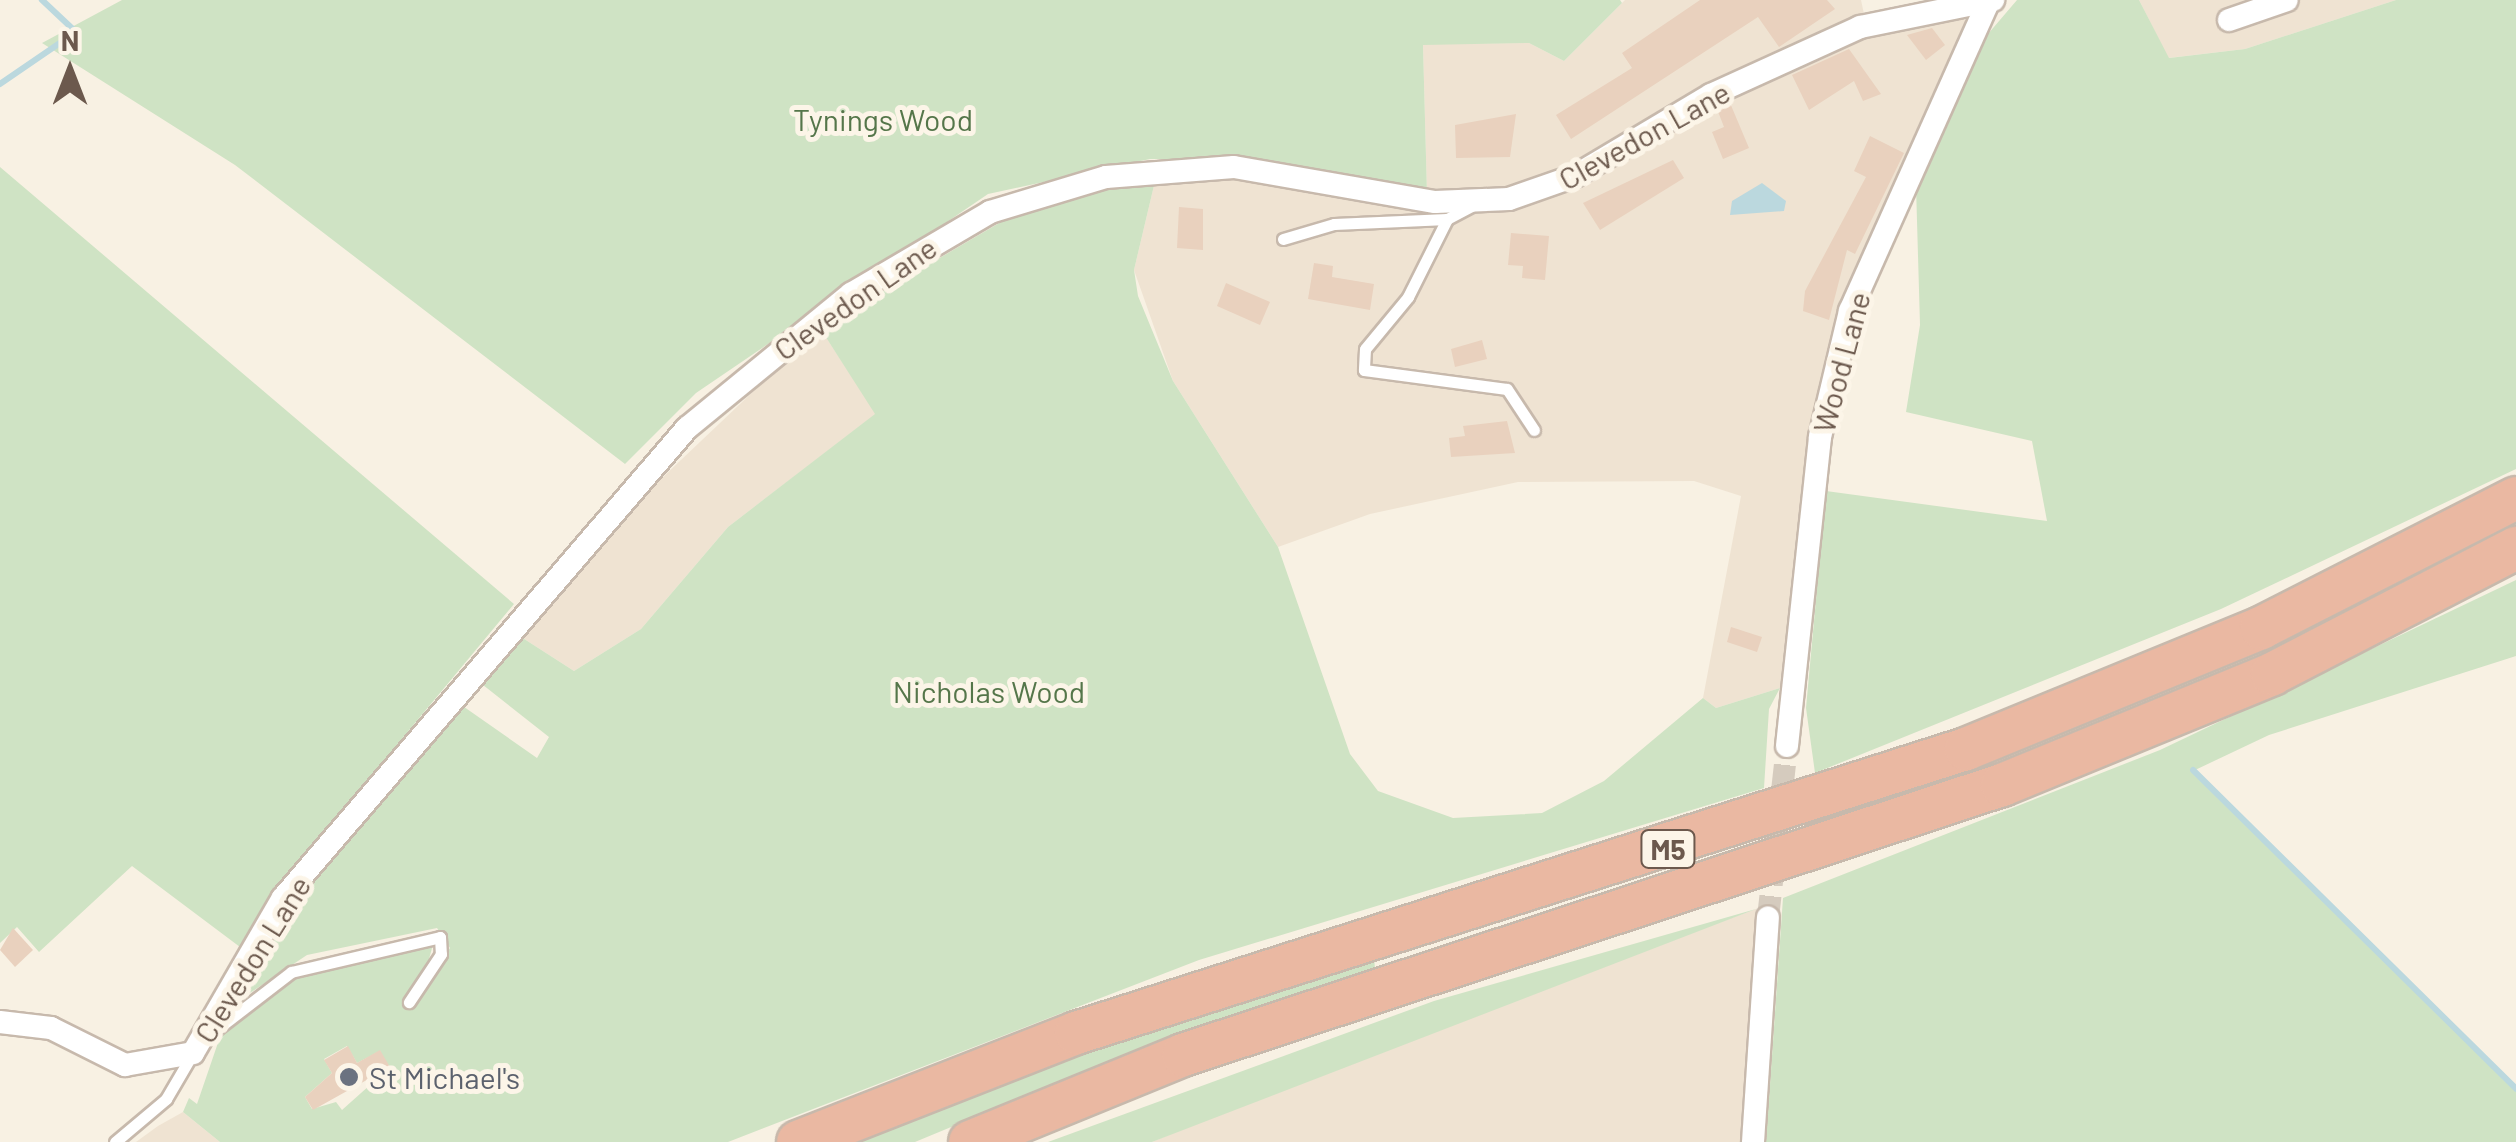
<!DOCTYPE html>
<html>
<head>
<meta charset="utf-8">
<style>
  body { margin:0 }
  #map { position:relative; width:2516px; height:1142px; overflow:hidden; background:#f8f1e3; font-family:Barlow,sans-serif }
  div>[style] { position:absolute }
  [style*='--x'] { left:calc(var(--x)*1px); top:calc(var(--y)*1px); width:calc(var(--w)*1px); rotate:calc(var(--a)*1deg) }
  .residential>* { inset:0; background:#efe3d2 }
  .green>* { inset:0; background:#cfe3c4 }
  .water>* { inset:0; background:#bbd8de }
  .stream>* { height:6px; margin:-3px; padding:0 3px; transform-origin:3px; border-radius:3px; background:#bbd8de }
  .building>* { inset:0; background:#e9d1be }
  .street-tunnel>* { height:22px; margin-top:-11px; transform-origin:0; background:repeating-linear-gradient(90deg,#d5cbbe 0 22px,transparent 0 33px) }
  .roads { filter:drop-shadow(2px 0 #c7b9ac) drop-shadow(-2px 0 #c7b9ac) drop-shadow(0 2px #c7b9ac) drop-shadow(0 -2px #c7b9ac) }
  .lane>* { height:11px; margin:-5.5px; padding:0 5.5px; transform-origin:5.5px; border-radius:5.5px; background:#fff }
  .street>* { height:22px; margin:-11px; padding:0 11px; transform-origin:11px; border-radius:11px; background:#fff }
  .highway>* { height:42px; margin:-21px; padding:0 21px; transform-origin:21px; border-radius:21px; background:#eab8a2 }
  .dots>* { width:28px; height:28px; translate:-50% -50%; box-sizing:border-box; border:5px solid #fcf5e8; border-radius:50% }
  span { translate:-50% -50%; white-space:nowrap; text-align:center; line-height:1.15; -webkit-text-stroke:10px #fcf5e8; paint-order:stroke }
  .shield-label span { padding:2px 8px; background:#fcf5e8; border:2px solid; border-radius:8px; -webkit-text-stroke-width:0 }
  .shield-label { font-size:28px; color:#6c594d; font-weight:700 }
  .park-label { font-size:30px; color:#55764a }
  .street-label { font-size:30px; color:#6c594d }
  .worship-label { font-size:30px; color:#5b616d }
  .left { translate:0 -50%; text-align:left }
  .north { position:absolute; left:20px; top:20px; width:100px; height:100px; -webkit-text-stroke:8px #fcf5e8; paint-order:stroke; rotate:0deg; font-size:28px; font-weight:700; line-height:40px; text-align:center; color:#6c594d }
  .north::after { content:''; display:block; margin:auto; width:35px; height:45px; background:#6c594d; clip-path:polygon(50% 0,100% 100%,50% 72%,0 100%) }
</style>
</head>
<body>
<div id="map">
  <div class="residential">
    <i style="clip-path:polygon(1625px 0,1861px 0,1864px 14px,1559px 175px,1509px 192px,1427px 194px,1423px 44px,1529px 43px,1564px 61px)"></i>
    <i style="clip-path:polygon(2139px 0,2396px 0,2245px 49px,2168px 58px)"></i>
    <i style="clip-path:polygon(1960px 13px,1966px 22px,1852px 283px,1810px 428px,1780px 688px,1716px 708px,1703px 698px,1741px 496px,1694px 481px,1518px 482px,1370px 514px,1278px 547px,1173px 381px,1134px 270px,1156px 177px,1235px 176px,1482px 211px,1857px 33px)"></i>
    <i style="clip-path:polygon(820px 328px,876px 414px,728px 527px,641px 629px,574px 671px,518px 635px,584px 552px)"></i>
    <i style="clip-path:polygon(1756px 909px,1743px 1142px,1152px 1142px,1379px 1047px)"></i>
    <i style="clip-path:polygon(183px 1112px,220px 1142px,136px 1142px,158px 1126px)"></i>
  </div>
  <div class="green">
    <i style="clip-path:polygon(122px 0,1620px 0,1622px 3px,1564px 61px,1529px 43px,1423px 45px,1427px 194px,1266px 161px,1205px 159px,1150px 159px,988px 194px,696px 393px,625px 464px,235px 165px,42px 43px)"></i>
    <i style="clip-path:polygon(2017px 0,2139px 0,2169px 58px,2245px 49px,2396px 0,2516px 0,2516px 469px,2221px 609px,1815px 773px,1806px 708px,1826px 491px,2047px 521px,2032px 441px,1906px 412px,1920px 325px,1916px 186px,1976px 48px)"></i>
    <i style="clip-path:polygon(0 167px,514px 604px,322px 835px,244px 950px,132px 866px,39px 952px,17px 927px,0 943px)"></i>
    <i style="clip-path:polygon(evenodd,1156px 177px,1134px 270px,1138px 296px,1173px 381px,1278px 547px,1350px 754px,1378px 791px,1453px 818px,1542px 813px,1604px 781px,1703px 698px,1716px 708px,1780px 688px,1769px 709px,1764px 788px,1199px 960px,728px 1142px,220px 1142px,183px 1112px,189px 1098px,197px 1104px,221px 1034px,294px 977px,434px 941px,419px 995px,450px 948px,437px 928px,307px 955px,232px 1005px,352px 821px,361px 824px,457px 702px,537px 758px,549px 737px,478px 681px,518px 635px,574px 671px,641px 629px,728px 527px,875px 414px,820px 328px,1025px 208px,1156px 177px,347px 1046px,357px 1063px,380px 1051px,389px 1068px,342px 1110px,336px 1102px,312px 1109px,305px 1097px,332px 1073px,324px 1059px,347px 1046px)"></i>
    <i style="clip-path:polygon(2516px 580px,2516px 656px,2269px 735px,2193px 771px,2516px 1089px,2516px 1142px,1766px 1142px,1783px 898px,2160px 750px)"></i>
    <i style="clip-path:polygon(1756px 909px,1152px 1142px,1048px 1142px,1434px 1001px)"></i>
    <i style="clip-path:polygon(1374px 958px,1375px 968px,1173px 1035px,915px 1142px,848px 1142px,1010px 1078px)"></i>
  </div>
  <div class="water">
    <i style="clip-path:polygon(1762px 183px,1786px 201px,1784px 211px,1730px 215px,1732px 201px)"></i>
  </div>
  <div class="stream">
    <i style="--x:0;--y:84;--w:92;--a:-34.4"></i>
    <i style="--x:76;--y:32;--w:47;--a:-136.7"></i>
    <i style="--x:2193;--y:770;--w:454;--a:44.6"></i>
  </div>
  <div class="building">
    <i style="clip-path:polygon(1700px 0,1827px 0,1835px 9px,1779px 47px,1758px 17px,1571px 139px,1556px 115px,1632px 68px,1622px 53px)"></i>
    <i style="clip-path:polygon(1932px 28px,1945px 45px,1926px 60px,1907px 35px)"></i>
    <i style="clip-path:polygon(1849px 49px,1881px 94px,1863px 101px,1854px 81px,1809px 110px,1792px 75px)"></i>
    <i style="clip-path:polygon(1730px 103px,1749px 148px,1723px 159px,1712px 132px,1724px 127px,1717px 109px)"></i>
    <i style="clip-path:polygon(1516px 114px,1510px 157px,1456px 158px,1455px 125px)"></i>
    <i style="clip-path:polygon(1870px 136px,1904px 153px,1855px 254px,1847px 250px,1829px 320px,1803px 311px,1805px 291px,1866px 177px,1854px 171px)"></i>
    <i style="clip-path:polygon(1673px 160px,1684px 178px,1600px 230px,1583px 203px)"></i>
    <i style="clip-path:polygon(1179px 207px,1203px 209px,1203px 250px,1177px 248px)"></i>
    <i style="clip-path:polygon(1511px 233px,1549px 236px,1545px 280px,1522px 278px,1523px 266px,1508px 265px)"></i>
    <i style="clip-path:polygon(1314px 263px,1333px 266px,1332px 277px,1374px 284px,1370px 310px,1308px 299px)"></i>
    <i style="clip-path:polygon(1226px 283px,1270px 302px,1260px 325px,1217px 306px)"></i>
    <i style="clip-path:polygon(1482px 340px,1487px 359px,1455px 367px,1451px 349px)"></i>
    <i style="clip-path:polygon(1507px 421px,1515px 453px,1451px 457px,1449px 438px,1465px 436px,1463px 426px)"></i>
    <i style="clip-path:polygon(1731px 627px,1762px 637px,1757px 652px,1727px 642px)"></i>
    <i style="clip-path:polygon(13px 928px,33px 950px,15px 967px,0 950px)"></i>
    <i style="clip-path:polygon(348px 1046px,357px 1063px,380px 1050px,390px 1067px,313px 1110px,305px 1097px,332px 1073px,324px 1060px)"></i>
  </div>
  <div class="street-tunnel">
    <i style="--x:1768;--y:918;--w:173;--a:-83.7"></i>
  </div>
  <div class="roads">
    <div class="lane">
      <i style="--x:1447;--y:219;--w:87;--a:116.6"></i>
      <i style="--x:1408;--y:297;--w:67;--a:129.6"></i>
      <i style="--x:1365;--y:349;--w:21;--a:93"></i>
      <i style="--x:1364;--y:370;--w:144;--a:7.6"></i>
      <i style="--x:1507;--y:389;--w:49;--a:56.6"></i>
      <i style="--x:1283;--y:239;--w:53;--a:-16.4"></i>
      <i style="--x:1334;--y:224;--w:113;--a:-2.5"></i>
      <i style="--x:1447;--y:219;--w:30;--a:-28"></i>
      <i style="--x:208;--y:1036;--w:105;--a:-37.6"></i>
      <i style="--x:291;--y:972;--w:153;--a:-13.2"></i>
      <i style="--x:440;--y:937;--w:17;--a:87"></i>
      <i style="--x:441;--y:954;--w:58;--a:123.7"></i>
      <i style="--x:115;--y:1142;--w:67;--a:-40.1"></i>
      <i style="--x:166;--y:1099;--w:53;--a:-59.6"></i>
    </div>
    <div class="street">
      <i style="--x:2229;--y:20;--w:61;--a:-19"></i>
      <i style="--x:1787;--y:746;--w:311;--a:-83.9"></i>
      <i style="--x:1820;--y:437;--w:130;--a:-76.6"></i>
      <i style="--x:1850;--y:311;--w:338;--a:-65.9"></i>
      <i style="--x:0;--y:1022;--w:51;--a:6.7"></i>
      <i style="--x:51;--y:1028;--w:83;--a:26.6"></i>
      <i style="--x:125;--y:1065;--w:69;--a:-10"></i>
      <i style="--x:193;--y:1053;--w:179;--a:-59.9"></i>
      <i style="--x:283;--y:898;--w:620;--a:-49.32"></i>
      <i style="--x:687;--y:428;--w:212;--a:-39.3"></i>
      <i style="--x:851;--y:294;--w:161;--a:-30.5"></i>
      <i style="--x:990;--y:212;--w:121;--a:-16.8"></i>
      <i style="--x:1106;--y:177;--w:128;--a:-4.5"></i>
      <i style="--x:1234;--y:167;--w:204;--a:9.9"></i>
      <i style="--x:1435;--y:202;--w:74;--a:-2.3"></i>
      <i style="--x:1509;--y:199;--w:70;--a:-19.2"></i>
      <i style="--x:1575;--y:176;--w:158;--a:-30.8"></i>
      <i style="--x:1711;--y:95;--w:164;--a:-24.5"></i>
      <i style="--x:1860;--y:27;--w:136;--a:-11.5"></i>
      <i style="--x:1753;--y:1142;--w:225;--a:-86.2"></i>
    </div>
    <div class="highway">
      <i style="--x:798;--y:1142;--w:299;--a:-21.4"></i>
      <i style="--x:1076;--y:1033;--w:934;--a:-17.7"></i>
      <i style="--x:1966;--y:749;--w:319;--a:-22.3"></i>
      <i style="--x:2261;--y:628;--w:286;--a:-27"></i>
      <i style="--x:970;--y:1142;--w:230;--a:-22.2"></i>
      <i style="--x:1183;--y:1055;--w:862;--a:-18.25"></i>
      <i style="--x:2002;--y:785;--w:292;--a:-22.3"></i>
      <i style="--x:2272;--y:674;--w:275;--a:-27.3"></i>
    </div>
  </div>
  <div class="dots">
    <i style="left:349px;top:1077px;background:#6b7280"></i>
  </div>
  <div class="shield-label">
    <span style="left:1668px;top:849px">M5</span>
  </div>
  <div class="park-label">
    <span style="left:883px;top:119px">Tynings Wood</span>
    <span style="left:989px;top:691px">Nicholas Wood</span>
  </div>
  <div class="street-label">
    <span style="left:1644px;top:135px;rotate:-29deg">Clevedon Lane</span>
    <span style="left:855px;top:298px;rotate:-35deg">Clevedon Lane</span>
    <span style="left:1841px;top:362px;rotate:-75deg">Wood Lane</span>
    <span style="left:252px;top:959px;rotate:-58deg">Clevedon Lane</span>
  </div>
  <div class="worship-label">
    <span class="left" style="left:369px;top:1077px">St Michael's</span>
  </div>
  <div class="north">N</div>
</div>
</body>
</html>
